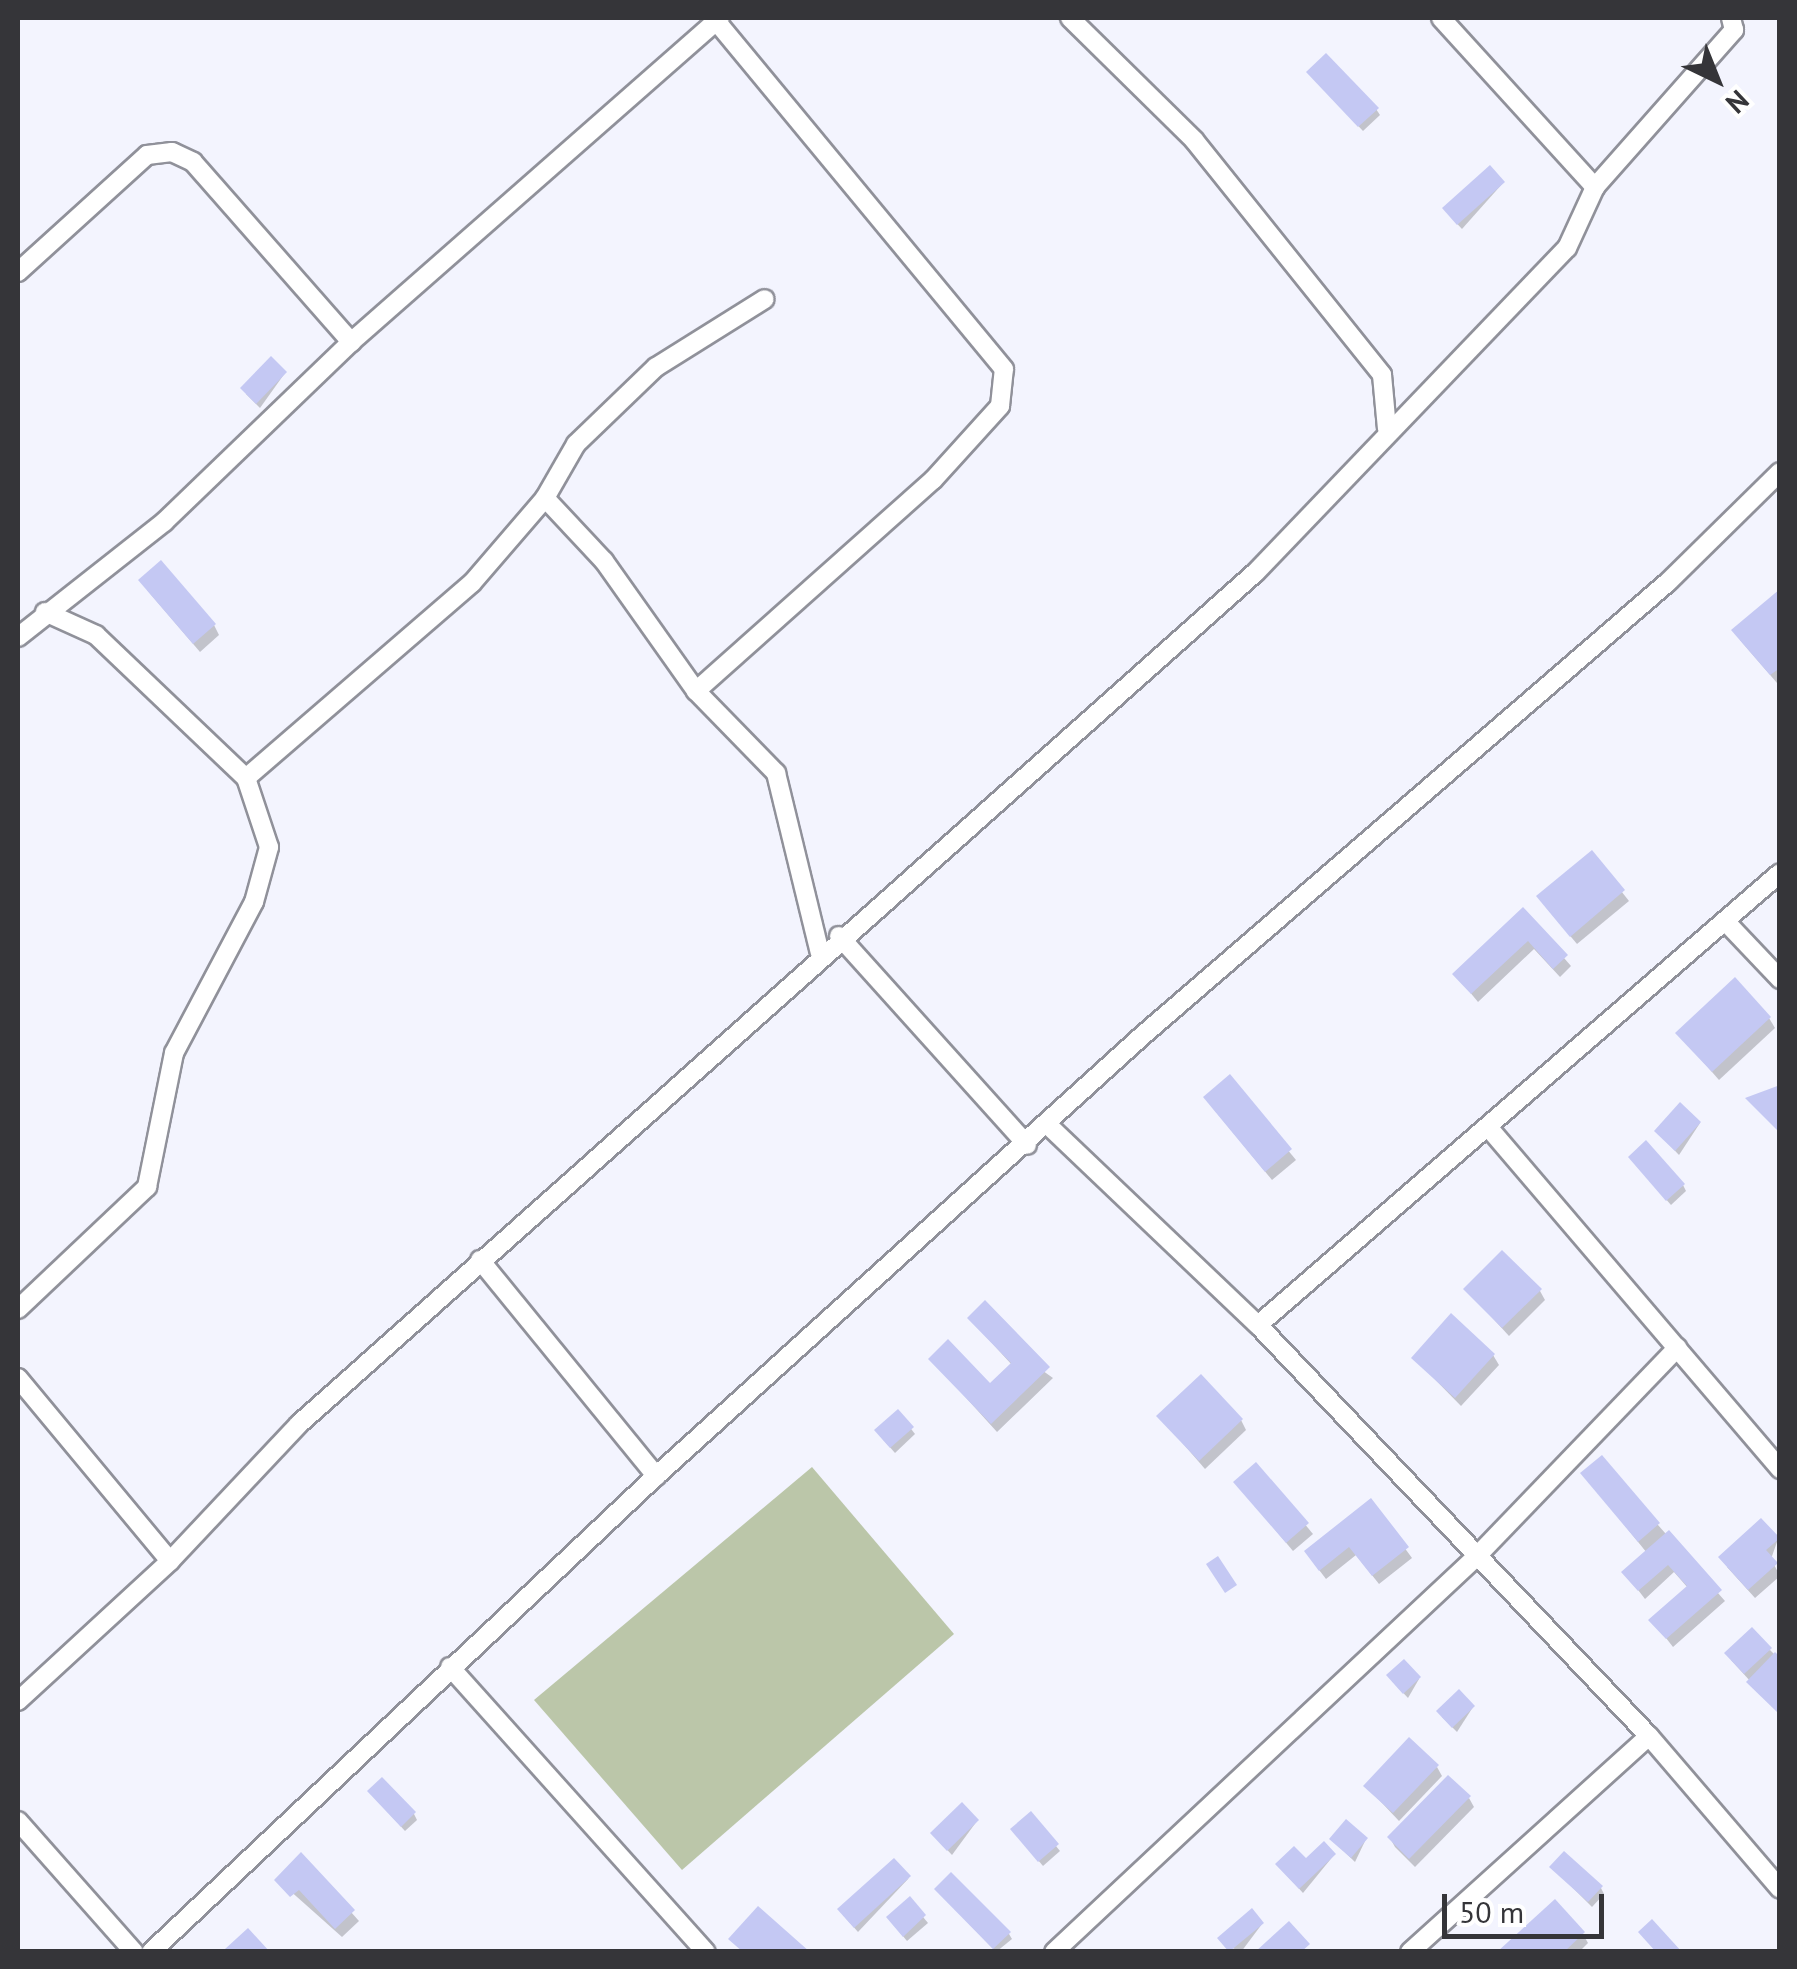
<!DOCTYPE html>
<html>
<head>
<meta charset="utf-8">
<style>
  body { margin:0 }
  #map { position:relative; width:1797px; height:1969px; overflow:hidden; background:#f3f4fe; font-family:"PT Sans",sans-serif }
  div>[style] { position:absolute }
  [style*='--x'] { left:calc(var(--x)*1px); top:calc(var(--y)*1px); width:calc(var(--w)*1px); rotate:calc(var(--a)*1deg) }
  .green>* { inset:0; background:#bbc6a9 }
  .shadow>* { inset:0; background:#0003 }
  .building>* { inset:0; background:#c4c8f3 }
  .roads { filter:drop-shadow(2px 0 #90919a) drop-shadow(-2px 0 #90919a) drop-shadow(0 2px #90919a) drop-shadow(0 -2px #90919a) }
  .minor>* { height:18px; margin:-9px; padding:0 9px; transform-origin:9px; border-radius:9px; background:#fff }
  span { translate:-50% -50%; white-space:nowrap; text-align:center; line-height:1.15; -webkit-text-stroke:8px #fff; paint-order:stroke }
  .frame { position:absolute; inset:0; border:20px solid #353539; pointer-events:none }
  .north { position:absolute; left:1667px; top:30px; width:100px; height:100px; -webkit-text-stroke:8px #fff; paint-order:stroke; rotate:137deg; font-size:28px; font-weight:700; line-height:40px; text-align:center; color:#353539 }
  .north::after { content:''; display:block; margin:auto; width:35px; height:45px; background:#353539; clip-path:polygon(50% 0,100% 100%,50% 72%,0 100%) }
  .scale { position:absolute; left:1442px; top:1894px; width:162px; height:45px; box-sizing:border-box; border:5px solid #353539; border-top:0; padding-left:12px; font-size:30px; line-height:35px; white-space:nowrap; color:#353539; -webkit-text-stroke:8px #fff; paint-order:stroke }
</style>
</head>
<body>
<div id="map">
  <div class="green">
    <i style="clip-path:polygon(812px 1467px,954px 1634px,682px 1870px,534px 1700px)"></i>
  </div>
  <div class="shadow">
    <i style="clip-path:polygon(1309px 73px,1376px 109px,1380px 115px,1363px 131px)"></i>
    <i style="clip-path:polygon(1503px 183px,1462px 229px,1448px 214px)"></i>
    <i style="clip-path:polygon(285px 373px,260px 408px,246px 394px)"></i>
    <i style="clip-path:polygon(147px 590px,214px 625px,219px 635px,200px 652px)"></i>
    <i style="clip-path:polygon(1780px 596px,1780px 681px,1777px 683px,1740px 640px)"></i>
    <i style="clip-path:polygon(1591px 853px,1629px 901px,1577px 944px,1545px 906px)"></i>
    <i style="clip-path:polygon(1523px 911px,1571px 966px,1560px 977px,1534px 949px,1478px 1002px,1455px 974px)"></i>
    <i style="clip-path:polygon(1769px 1018px,1775px 1028px,1719px 1080px,1678px 1033px)"></i>
    <i style="clip-path:polygon(1229px 1078px,1296px 1160px,1272px 1180px,1212px 1107px)"></i>
    <i style="clip-path:polygon(1700px 1123px,1679px 1155px,1657px 1132px)"></i>
    <i style="clip-path:polygon(1634px 1163px,1683px 1185px,1686px 1191px,1671px 1205px)"></i>
    <i style="clip-path:polygon(1466px 1289px,1540px 1291px,1545px 1300px,1509px 1336px)"></i>
    <i style="clip-path:polygon(970px 1319px,1053px 1378px,997px 1432px,931px 1359px,990px 1386px,1012px 1365px)"></i>
    <i style="clip-path:polygon(1493px 1355px,1499px 1365px,1461px 1406px,1414px 1358px)"></i>
    <i style="clip-path:polygon(898px 1412px,915px 1434px,895px 1453px,880px 1436px)"></i>
    <i style="clip-path:polygon(1160px 1417px,1241px 1420px,1246px 1430px,1205px 1469px)"></i>
    <i style="clip-path:polygon(1256px 1465px,1313px 1534px,1293px 1551px,1236px 1483px)"></i>
    <i style="clip-path:polygon(1583px 1474px,1658px 1525px,1725px 1601px,1673px 1647px,1652px 1620px,1688px 1588px,1674px 1572px,1645px 1599px,1625px 1573px,1647px 1553px)"></i>
    <i style="clip-path:polygon(1371px 1502px,1412px 1558px,1379px 1584px,1356px 1555px,1326px 1579px,1313px 1562px)"></i>
    <i style="clip-path:polygon(1778px 1539px,1771px 1559px,1780px 1576px,1755px 1598px,1727px 1567px)"></i>
    <i style="clip-path:polygon(1770px 1650px,1780px 1660px,1780px 1714px,1731px 1660px)"></i>
    <i style="clip-path:polygon(1419px 1679px,1408px 1698px,1392px 1681px)"></i>
    <i style="clip-path:polygon(1473px 1707px,1457px 1732px,1442px 1717px)"></i>
    <i style="clip-path:polygon(1437px 1767px,1442px 1776px,1399px 1821px,1366px 1786px)"></i>
    <i style="clip-path:polygon(374px 1797px,414px 1814px,417px 1820px,405px 1831px)"></i>
    <i style="clip-path:polygon(1469px 1798px,1474px 1807px,1415px 1867px,1395px 1847px,1390px 1838px)"></i>
    <i style="clip-path:polygon(1031px 1815px,1060px 1851px,1043px 1866px,1017px 1835px)"></i>
    <i style="clip-path:polygon(977px 1821px,952px 1855px,937px 1839px)"></i>
    <i style="clip-path:polygon(1366px 1839px,1355px 1862px,1332px 1840px)"></i>
    <i style="clip-path:polygon(1334px 1855px,1303px 1893px,1282px 1870px)"></i>
    <i style="clip-path:polygon(301px 1856px,359px 1921px,342px 1937px,278px 1880px)"></i>
    <i style="clip-path:polygon(1552px 1867px,1601px 1888px,1604px 1894px,1592px 1907px)"></i>
    <i style="clip-path:polygon(909px 1878px,858px 1932px,843px 1915px)"></i>
    <i style="clip-path:polygon(937px 1890px,1009px 1934px,1012px 1939px,996px 1952px)"></i>
    <i style="clip-path:polygon(909px 1900px,928px 1923px,907px 1941px,892px 1923px)"></i>
    <i style="clip-path:polygon(1262px 1924px,1241px 1952px,1224px 1944px)"></i>
    <i style="clip-path:polygon(1583px 1934px,1588px 1943px,1579px 1952px,1501px 1952px)"></i>
  </div>
  <div class="building">
    <i style="clip-path:polygon(1326px 53px,1379px 108px,1358px 127px,1306px 72px)"></i>
    <i style="clip-path:polygon(1490px 165px,1505px 182px,1457px 225px,1442px 208px)"></i>
    <i style="clip-path:polygon(271px 356px,287px 372px,256px 404px,240px 388px)"></i>
    <i style="clip-path:polygon(161px 560px,216px 624px,193px 644px,138px 580px)"></i>
    <i style="clip-path:polygon(1780px 589px,1780px 668px,1770px 675px,1731px 630px)"></i>
    <i style="clip-path:polygon(1592px 850px,1625px 890px,1570px 937px,1536px 896px)"></i>
    <i style="clip-path:polygon(1523px 907px,1568px 955px,1553px 969px,1528px 941px,1471px 994px,1452px 974px)"></i>
    <i style="clip-path:polygon(1735px 977px,1771px 1017px,1712px 1072px,1675px 1033px)"></i>
    <i style="clip-path:polygon(1230px 1074px,1292px 1149px,1265px 1172px,1203px 1097px)"></i>
    <i style="clip-path:polygon(1780px 1085px,1780px 1133px,1745px 1098px)"></i>
    <i style="clip-path:polygon(1680px 1102px,1701px 1122px,1675px 1151px,1654px 1131px)"></i>
    <i style="clip-path:polygon(1646px 1140px,1685px 1184px,1666px 1201px,1628px 1157px)"></i>
    <i style="clip-path:polygon(1502px 1250px,1542px 1289px,1502px 1328px,1463px 1289px)"></i>
    <i style="clip-path:polygon(985px 1300px,1050px 1367px,991px 1424px,928px 1359px,948px 1339px,990px 1383px,1011px 1363px,967px 1318px)"></i>
    <i style="clip-path:polygon(1451px 1313px,1495px 1354px,1455px 1398px,1411px 1358px)"></i>
    <i style="clip-path:polygon(1201px 1374px,1243px 1419px,1199px 1461px,1156px 1416px)"></i>
    <i style="clip-path:polygon(898px 1409px,914px 1427px,890px 1448px,874px 1430px)"></i>
    <i style="clip-path:polygon(1602px 1455px,1660px 1523px,1638px 1542px,1580px 1473px)"></i>
    <i style="clip-path:polygon(1256px 1462px,1309px 1523px,1286px 1543px,1233px 1482px)"></i>
    <i style="clip-path:polygon(1371px 1498px,1409px 1547px,1372px 1576px,1349px 1547px,1319px 1571px,1304px 1551px)"></i>
    <i style="clip-path:polygon(1761px 1518px,1780px 1538px,1766px 1550px,1778px 1563px,1748px 1590px,1718px 1557px)"></i>
    <i style="clip-path:polygon(1669px 1530px,1722px 1590px,1666px 1639px,1648px 1620px,1687px 1586px,1668px 1565px,1638px 1591px,1621px 1572px)"></i>
    <i style="clip-path:polygon(1218px 1556px,1237px 1585px,1225px 1593px,1206px 1564px)"></i>
    <i style="clip-path:polygon(1752px 1627px,1772px 1648px,1744px 1674px,1724px 1653px)"></i>
    <i style="clip-path:polygon(1775px 1652px,1780px 1657px,1777px 1712px,1746px 1682px)"></i>
    <i style="clip-path:polygon(1404px 1659px,1421px 1677px,1403px 1694px,1386px 1675px)"></i>
    <i style="clip-path:polygon(1459px 1689px,1475px 1706px,1452px 1728px,1436px 1711px)"></i>
    <i style="clip-path:polygon(1409px 1737px,1439px 1765px,1393px 1813px,1363px 1786px)"></i>
    <i style="clip-path:polygon(1448px 1775px,1471px 1796px,1409px 1859px,1387px 1837px)"></i>
    <i style="clip-path:polygon(382px 1777px,416px 1812px,401px 1827px,367px 1791px)"></i>
    <i style="clip-path:polygon(962px 1802px,979px 1820px,947px 1851px,930px 1833px)"></i>
    <i style="clip-path:polygon(1031px 1811px,1059px 1844px,1038px 1862px,1010px 1829px)"></i>
    <i style="clip-path:polygon(1346px 1819px,1368px 1838px,1351px 1858px,1329px 1839px)"></i>
    <i style="clip-path:polygon(1324px 1841px,1336px 1854px,1299px 1889px,1275px 1864px,1294px 1846px,1306px 1858px)"></i>
    <i style="clip-path:polygon(1564px 1851px,1603px 1886px,1588px 1902px,1549px 1867px)"></i>
    <i style="clip-path:polygon(301px 1852px,355px 1910px,335px 1929px,299px 1890px,290px 1897px,274px 1880px)"></i>
    <i style="clip-path:polygon(894px 1858px,911px 1876px,854px 1928px,837px 1909px)"></i>
    <i style="clip-path:polygon(951px 1872px,1011px 1932px,993px 1949px,934px 1889px)"></i>
    <i style="clip-path:polygon(910px 1896px,926px 1915px,903px 1937px,886px 1917px)"></i>
    <i style="clip-path:polygon(1555px 1899px,1585px 1932px,1564px 1952px,1497px 1952px)"></i>
    <i style="clip-path:polygon(758px 1906px,810px 1952px,743px 1952px,728px 1939px)"></i>
    <i style="clip-path:polygon(1252px 1908px,1264px 1923px,1229px 1952px,1217px 1938px)"></i>
    <i style="clip-path:polygon(1652px 1919px,1682px 1952px,1656px 1952px,1638px 1932px)"></i>
    <i style="clip-path:polygon(1289px 1921px,1310px 1944px,1301px 1952px,1255px 1952px)"></i>
    <i style="clip-path:polygon(248px 1928px,270px 1952px,225px 1949px)"></i>
  </div>
  <div class="roads">
    <div class="minor">
      <i style="--x:1070;--y:18;--w:174;--a:44.5"></i>
      <i style="--x:1194;--y:140;--w:301;--a:51.3"></i>
      <i style="--x:1382;--y:375;--w:54;--a:84.7"></i>
      <i style="--x:1441;--y:18;--w:229;--a:47.7"></i>
      <i style="--x:18;--y:272;--w:174;--a:-42.2"></i>
      <i style="--x:147;--y:155;--w:25;--a:-7"></i>
      <i style="--x:172;--y:152;--w:23;--a:25"></i>
      <i style="--x:193;--y:162;--w:240;--a:48.7"></i>
      <i style="--x:545;--y:498;--w:86;--a:46.9"></i>
      <i style="--x:604;--y:561;--w:159;--a:54.7"></i>
      <i style="--x:696;--y:691;--w:115;--a:45.7"></i>
      <i style="--x:776;--y:773;--w:185;--a:76.3"></i>
      <i style="--x:18;--y:637;--w:186;--a:-38.2"></i>
      <i style="--x:164;--y:522;--w:260;--a:-43.9"></i>
      <i style="--x:351;--y:342;--w:491;--a:-41.3"></i>
      <i style="--x:696;--y:691;--w:317;--a:-41.7"></i>
      <i style="--x:933;--y:480;--w:100;--a:-47.8"></i>
      <i style="--x:1000;--y:406;--w:37;--a:-84"></i>
      <i style="--x:1004;--y:369;--w:452;--a:-129.6"></i>
      <i style="--x:246;--y:778;--w:298;--a:-40.8"></i>
      <i style="--x:472;--y:583;--w:112;--a:-49.3"></i>
      <i style="--x:545;--y:498;--w:62;--a:-60.1"></i>
      <i style="--x:576;--y:444;--w:111;--a:-43.9"></i>
      <i style="--x:656;--y:367;--w:128;--a:-32"></i>
      <i style="--x:1726;--y:922;--w:79;--a:46.5"></i>
      <i style="--x:839;--y:936;--w:281;--a:48"></i>
      <i style="--x:1488;--y:1127;--w:450;--a:49.5"></i>
      <i style="--x:1051;--y:1128;--w:286;--a:43.6"></i>
      <i style="--x:1258;--y:1325;--w:567;--a:46.43"></i>
      <i style="--x:1649;--y:1736;--w:201;--a:49.4"></i>
      <i style="--x:480;--y:1260;--w:279;--a:50.8"></i>
      <i style="--x:18;--y:1309;--w:178;--a:-43.4"></i>
      <i style="--x:147;--y:1187;--w:137;--a:-78.6"></i>
      <i style="--x:174;--y:1053;--w:171;--a:-62.1"></i>
      <i style="--x:254;--y:902;--w:57;--a:-74.7"></i>
      <i style="--x:269;--y:847;--w:73;--a:-108.4"></i>
      <i style="--x:246;--y:778;--w:207;--a:-136.4"></i>
      <i style="--x:96;--y:635;--w:56;--a:-155.7"></i>
      <i style="--x:1258;--y:1325;--w:690;--a:-40.89"></i>
      <i style="--x:18;--y:1378;--w:238;--a:50.3"></i>
      <i style="--x:450;--y:1667;--w:383;--a:48.1"></i>
      <i style="--x:18;--y:1701;--w:207;--a:-42.6"></i>
      <i style="--x:170;--y:1561;--w:188;--a:-46.7"></i>
      <i style="--x:299;--y:1424;--w:1281;--a:-41.68"></i>
      <i style="--x:1256;--y:572;--w:449;--a:-46.2"></i>
      <i style="--x:1567;--y:248;--w:67;--a:-65.3"></i>
      <i style="--x:1595;--y:187;--w:210;--a:-48.5"></i>
      <i style="--x:1734;--y:30;--w:12;--a:-104"></i>
      <i style="--x:18;--y:1821;--w:175;--a:48.5"></i>
      <i style="--x:151;--y:1952;--w:694;--a:-43.31"></i>
      <i style="--x:656;--y:1476;--w:657;--a:-42.16"></i>
      <i style="--x:1143;--y:1035;--w:693;--a:-40.79"></i>
      <i style="--x:1668;--y:582;--w:157;--a:-44.5"></i>
      <i style="--x:1054;--y:1952;--w:579;--a:-43.11"></i>
      <i style="--x:1477;--y:1556;--w:289;--a:-46.1"></i>
      <i style="--x:1410;--y:1952;--w:322;--a:-42.1"></i>
    </div>
  </div>
  <div class="frame"></div>
  <div class="north">N</div>
  <div class="scale">50 m</div>
</div>
</body>
</html>
